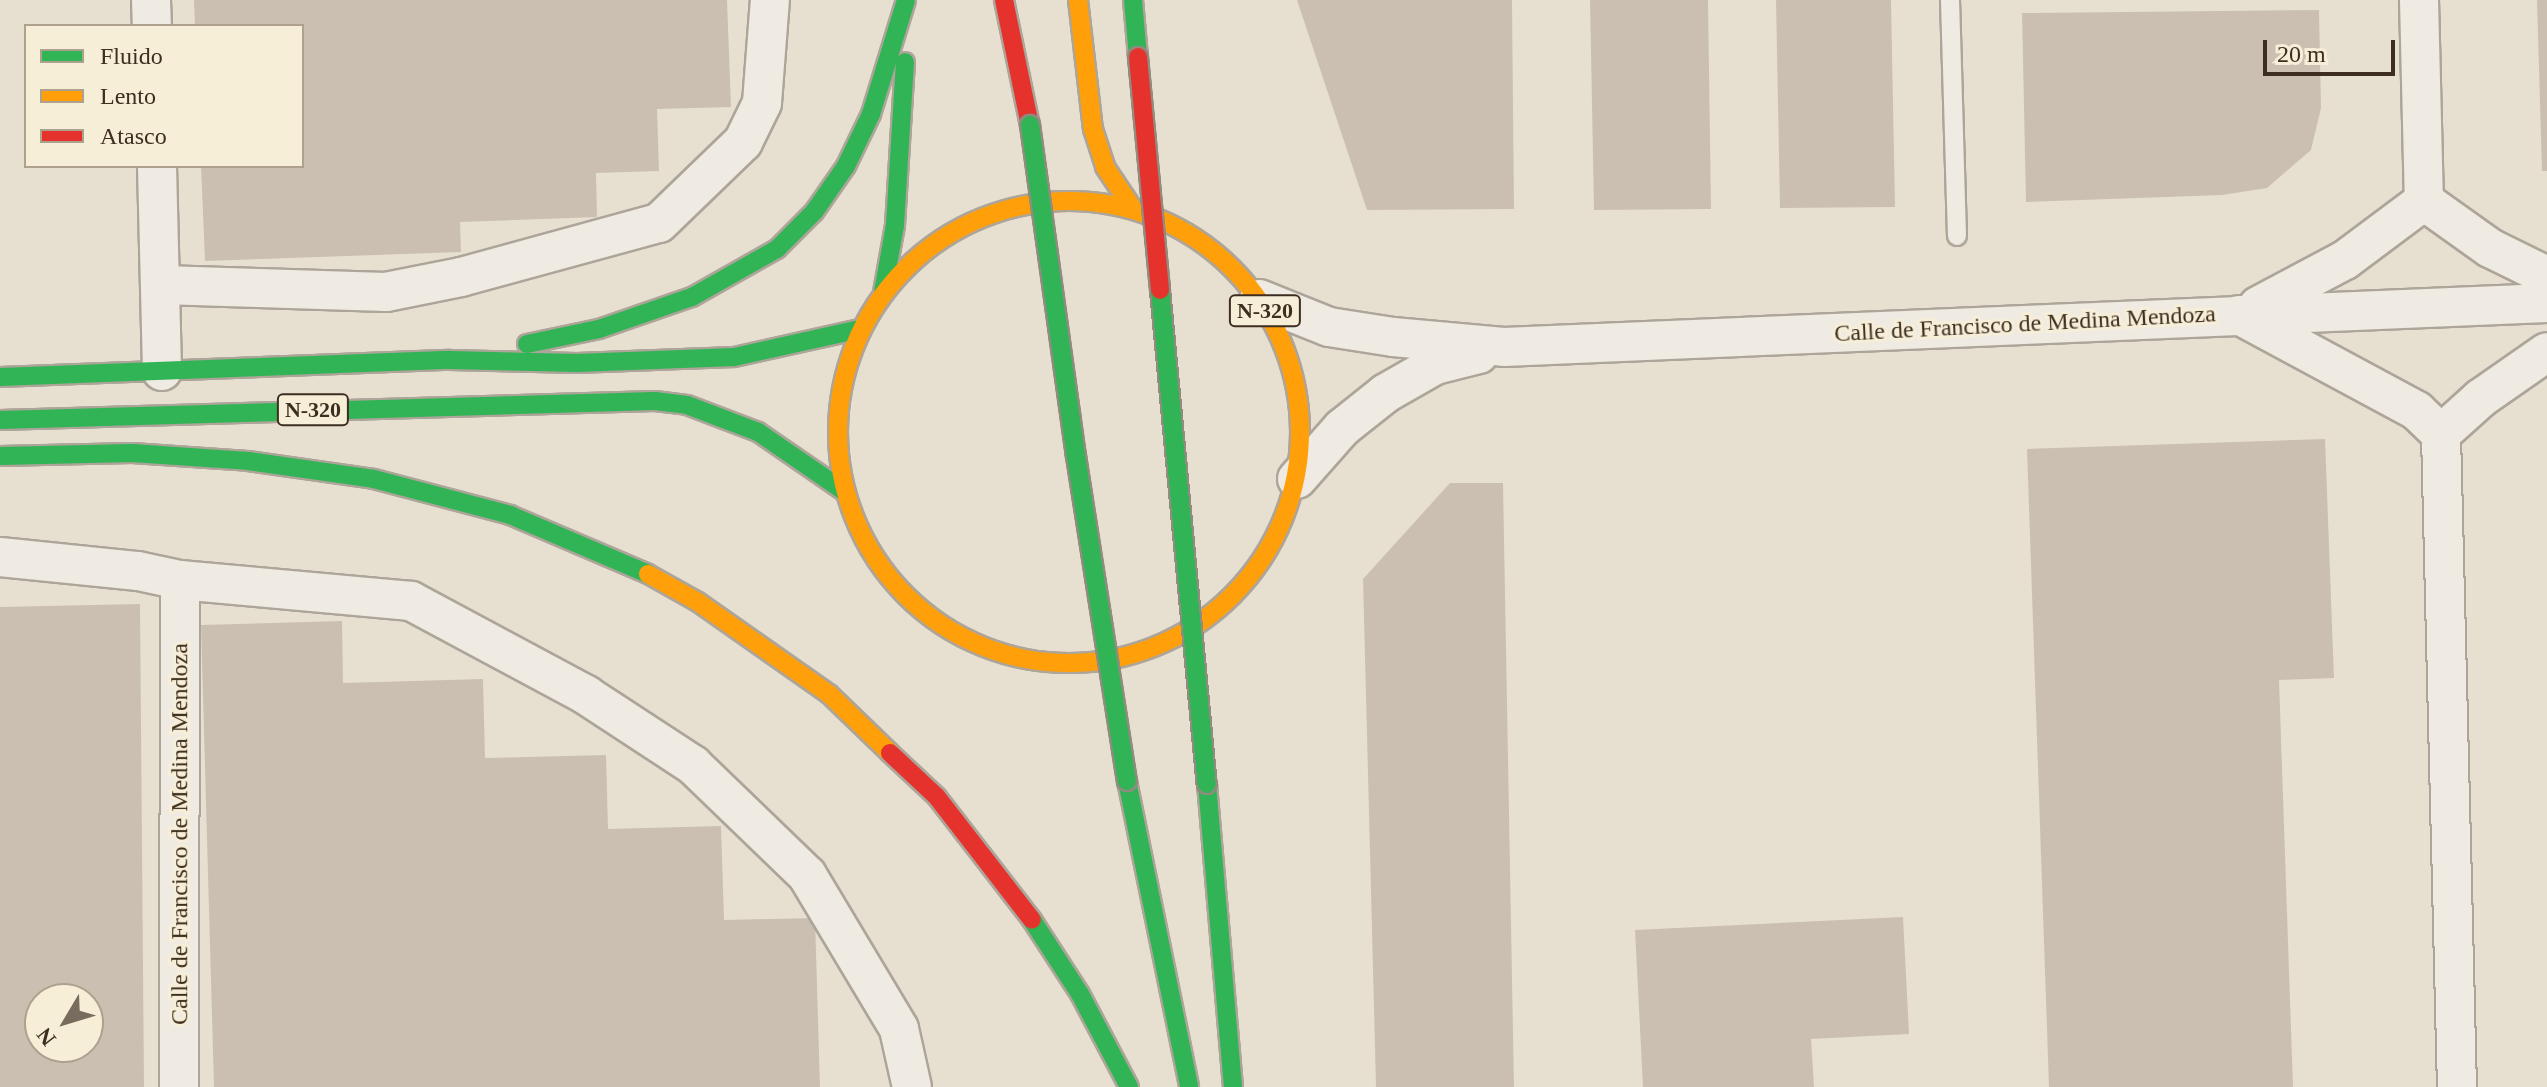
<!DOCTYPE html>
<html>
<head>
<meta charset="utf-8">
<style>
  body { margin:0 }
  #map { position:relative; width:2547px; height:1087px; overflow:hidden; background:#e7e0d1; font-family:"Times New Roman",serif }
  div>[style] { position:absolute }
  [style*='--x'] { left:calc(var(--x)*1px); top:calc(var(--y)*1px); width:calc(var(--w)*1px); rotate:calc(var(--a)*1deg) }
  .building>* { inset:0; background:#cbbfb2 }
  .roads { filter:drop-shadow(2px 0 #ada599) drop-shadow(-2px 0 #ada599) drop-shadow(0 2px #ada599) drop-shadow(0 -2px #ada599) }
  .lane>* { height:18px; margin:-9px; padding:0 9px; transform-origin:9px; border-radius:9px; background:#efebe3 }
  .street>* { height:38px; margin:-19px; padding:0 19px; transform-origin:19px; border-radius:19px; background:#efebe3 }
  .fast>* { height:18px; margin:-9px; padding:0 9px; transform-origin:9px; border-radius:9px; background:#30b455 }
  .slow>* { height:18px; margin:-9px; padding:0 9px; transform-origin:9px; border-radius:9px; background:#ff9f0a }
  .slow>.ring { margin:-9px; padding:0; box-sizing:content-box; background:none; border:18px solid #ff9f0a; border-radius:50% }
  .jam>* { height:18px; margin:-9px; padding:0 9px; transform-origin:9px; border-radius:9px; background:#e5322d }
  .bridges { filter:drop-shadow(2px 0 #928b80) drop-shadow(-2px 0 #928b80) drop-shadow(0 2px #928b80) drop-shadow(0 -2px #928b80) }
  .fast-bridge>* { height:18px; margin:-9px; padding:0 9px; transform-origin:9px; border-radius:9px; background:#30b455 }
  .jam-bridge>* { height:18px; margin:-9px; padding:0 9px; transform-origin:9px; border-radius:9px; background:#e5322d }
  span { translate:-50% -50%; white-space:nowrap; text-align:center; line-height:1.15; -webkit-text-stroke:6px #f7eed8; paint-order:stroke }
  .shield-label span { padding:2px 6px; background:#f7eed8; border:2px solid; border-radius:6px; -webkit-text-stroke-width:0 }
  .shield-label { font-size:22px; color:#3d2e20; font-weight:700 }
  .street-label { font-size:24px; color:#3d2e20 }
  .legend { position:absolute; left:24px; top:24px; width:280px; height:144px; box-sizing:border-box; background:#f7eed8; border:2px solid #ada18e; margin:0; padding:10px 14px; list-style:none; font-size:24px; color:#3d2e20 }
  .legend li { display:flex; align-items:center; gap:16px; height:40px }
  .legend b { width:40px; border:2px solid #ada18e }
  .north { position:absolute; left:24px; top:983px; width:80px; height:80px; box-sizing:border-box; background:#f7eed8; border:2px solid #ada18e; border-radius:50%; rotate:232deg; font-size:22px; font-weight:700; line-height:32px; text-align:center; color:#3d2e20 }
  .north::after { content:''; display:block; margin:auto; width:28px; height:36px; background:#786c5e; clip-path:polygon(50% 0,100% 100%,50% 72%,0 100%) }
  .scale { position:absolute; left:2263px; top:40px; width:132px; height:36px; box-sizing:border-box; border:4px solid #3d2e20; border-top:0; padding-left:10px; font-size:24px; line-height:28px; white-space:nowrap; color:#3d2e20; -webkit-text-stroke:6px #f7eed8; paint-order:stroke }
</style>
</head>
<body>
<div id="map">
  <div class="building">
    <i style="clip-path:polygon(194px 0,727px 0,731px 107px,657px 109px,659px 171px,596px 173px,597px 217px,460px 222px,461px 252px,205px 261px,201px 166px,302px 166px,302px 26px,195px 26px)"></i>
    <i style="clip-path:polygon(1297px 0,1512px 0,1514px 209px,1367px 210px)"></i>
    <i style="clip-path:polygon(1590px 0,1708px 0,1711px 209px,1594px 210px)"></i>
    <i style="clip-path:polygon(1776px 0,1891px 0,1895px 207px,1780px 208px)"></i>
    <i style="clip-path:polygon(2537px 0,2547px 0,2547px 171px,2542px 171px)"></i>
    <i style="clip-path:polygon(2319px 10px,2321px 108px,2311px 150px,2267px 188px,2222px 195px,2026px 202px,2022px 13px)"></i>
    <i style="clip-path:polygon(2325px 439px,2334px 678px,2279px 680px,2293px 1087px,2049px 1087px,2027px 449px)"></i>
    <i style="clip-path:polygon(1450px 483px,1503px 483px,1514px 1087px,1376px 1087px,1363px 579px)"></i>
    <i style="clip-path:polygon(evenodd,140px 604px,144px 1087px,0 1087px,0 607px,140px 604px,40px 999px,88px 999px,88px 1047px,40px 1047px,40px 999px)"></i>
    <i style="clip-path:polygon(342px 621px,343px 683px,483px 679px,485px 758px,606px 755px,608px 829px,721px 826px,724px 920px,815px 918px,820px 1087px,214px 1087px,201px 625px)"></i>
    <i style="clip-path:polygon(1903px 917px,1909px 1034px,1811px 1039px,1814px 1087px,1643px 1087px,1635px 930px)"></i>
  </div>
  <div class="roads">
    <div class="lane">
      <i style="--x:1950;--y:0;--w:236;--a:88.3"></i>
    </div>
    <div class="street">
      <i style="--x:151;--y:0;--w:26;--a:88"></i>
      <i style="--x:2419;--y:0;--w:201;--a:88.6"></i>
      <i style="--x:157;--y:166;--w:205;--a:88.6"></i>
      <i style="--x:162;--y:285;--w:224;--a:1.8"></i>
      <i style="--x:386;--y:292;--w:76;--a:-11.3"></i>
      <i style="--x:461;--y:277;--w:205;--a:-15.3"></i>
      <i style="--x:659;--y:223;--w:117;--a:-44"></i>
      <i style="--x:743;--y:142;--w:43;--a:-64"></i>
      <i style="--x:762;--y:103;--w:103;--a:-85.6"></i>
      <i style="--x:1259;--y:299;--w:75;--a:21.8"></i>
      <i style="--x:1329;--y:327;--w:65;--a:8.9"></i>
      <i style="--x:1393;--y:337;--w:111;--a:5.1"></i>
      <i style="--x:1504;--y:347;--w:1044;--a:-2.42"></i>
      <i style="--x:2258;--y:306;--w:98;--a:-27.9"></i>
      <i style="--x:2345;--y:260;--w:99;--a:-36.8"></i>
      <i style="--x:2424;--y:201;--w:81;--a:35.5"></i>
      <i style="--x:2490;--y:248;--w:64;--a:26.2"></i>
      <i style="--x:2239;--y:315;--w:202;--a:28.3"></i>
      <i style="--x:2417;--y:411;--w:33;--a:44"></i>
      <i style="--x:2441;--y:434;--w:653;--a:88.6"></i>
      <i style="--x:2441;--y:434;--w:54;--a:-42"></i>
      <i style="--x:2481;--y:398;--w:80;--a:-34.9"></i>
      <i style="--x:1297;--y:479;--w:68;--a:-48.6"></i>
      <i style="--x:1342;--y:428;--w:56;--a:-38.5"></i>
      <i style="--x:1386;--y:393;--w:56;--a:-29.7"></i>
      <i style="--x:1435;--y:365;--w:45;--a:-14"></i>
      <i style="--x:0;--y:557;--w:139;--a:5.8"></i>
      <i style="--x:138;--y:571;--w:43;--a:12.1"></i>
      <i style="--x:180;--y:580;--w:232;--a:5.2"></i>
      <i style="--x:411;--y:601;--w:199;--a:28.2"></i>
      <i style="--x:586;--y:695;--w:128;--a:33.2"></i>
      <i style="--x:693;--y:765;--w:158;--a:44"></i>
      <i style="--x:807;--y:875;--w:179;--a:59.1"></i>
      <i style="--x:899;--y:1029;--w:59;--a:77.4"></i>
      <i style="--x:179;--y:1087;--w:507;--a:-89.89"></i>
    </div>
    <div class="fast">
      <i style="--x:1133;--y:0;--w:57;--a:85"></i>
      <i style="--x:883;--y:292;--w:68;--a:-79.8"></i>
      <i style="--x:895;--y:225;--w:163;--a:-86.5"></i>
      <i style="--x:527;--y:344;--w:74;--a:-11.8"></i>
      <i style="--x:599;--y:329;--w:98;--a:-19"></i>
      <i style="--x:692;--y:297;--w:98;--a:-29.5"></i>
      <i style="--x:777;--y:249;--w:52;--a:-45"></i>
      <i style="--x:814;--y:212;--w:56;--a:-55.2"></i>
      <i style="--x:846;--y:166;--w:58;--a:-64.3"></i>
      <i style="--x:871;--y:114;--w:119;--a:-72.9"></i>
      <i style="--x:0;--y:377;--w:450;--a:-2.2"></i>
      <i style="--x:450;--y:360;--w:127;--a:1.4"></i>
      <i style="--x:577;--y:363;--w:157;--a:-2.2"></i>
      <i style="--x:734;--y:357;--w:129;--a:-12.5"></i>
      <i style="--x:0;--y:420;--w:655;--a:-1.66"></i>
      <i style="--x:655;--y:401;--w:32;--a:7"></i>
      <i style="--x:687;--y:405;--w:76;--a:20.8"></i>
      <i style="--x:758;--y:432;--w:104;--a:34.5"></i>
      <i style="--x:0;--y:456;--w:132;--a:-1.3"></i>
      <i style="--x:132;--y:453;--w:116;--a:3.9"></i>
      <i style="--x:248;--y:461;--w:127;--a:8.1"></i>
      <i style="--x:374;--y:479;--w:141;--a:14.8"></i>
      <i style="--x:510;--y:515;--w:150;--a:23.1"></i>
      <i style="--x:1127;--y:781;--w:312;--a:78.5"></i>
      <i style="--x:1207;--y:784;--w:304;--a:85.1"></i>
      <i style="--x:1032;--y:920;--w:88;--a:57"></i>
      <i style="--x:1080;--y:994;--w:105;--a:62.2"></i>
    </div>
    <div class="slow">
      <i style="--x:1078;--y:0;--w:130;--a:83.4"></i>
      <i style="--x:1093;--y:129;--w:40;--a:72"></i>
      <i style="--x:1105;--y:167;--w:50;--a:56.3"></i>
      <i class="ring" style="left:838px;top:201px;width:444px;height:444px"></i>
      <i style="--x:648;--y:574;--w:57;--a:29.2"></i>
      <i style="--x:698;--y:602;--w:160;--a:35.1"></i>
      <i style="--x:829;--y:694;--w:85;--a:44"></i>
    </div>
    <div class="jam">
      <i style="--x:1004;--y:0;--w:128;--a:78.3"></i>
      <i style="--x:890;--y:753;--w:64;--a:43.1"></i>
      <i style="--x:937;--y:797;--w:155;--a:52.3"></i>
    </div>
  </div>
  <div class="bridges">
    <div class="fast-bridge">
      <i style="--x:1030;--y:125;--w:334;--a:82.1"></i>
      <i style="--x:1076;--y:456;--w:329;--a:81.1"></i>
      <i style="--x:1160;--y:290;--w:496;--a:84.6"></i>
    </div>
    <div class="jam-bridge">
      <i style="--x:1138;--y:57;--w:234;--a:84.6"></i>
    </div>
  </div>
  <div class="shield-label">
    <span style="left:1265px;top:311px">N-320</span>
    <span style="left:313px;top:410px">N-320</span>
  </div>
  <div class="street-label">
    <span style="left:2025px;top:324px;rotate:-3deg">Calle de Francisco de Medina Mendoza</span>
    <span style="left:180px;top:834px;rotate:-90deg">Calle de Francisco de Medina Mendoza</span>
  </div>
  <ul class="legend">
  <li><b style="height:10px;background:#30b455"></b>Fluido</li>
  <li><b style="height:10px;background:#ff9f0a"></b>Lento</li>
  <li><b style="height:10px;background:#e5322d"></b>Atasco</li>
  </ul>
  <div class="north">N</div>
  <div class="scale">20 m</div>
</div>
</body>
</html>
